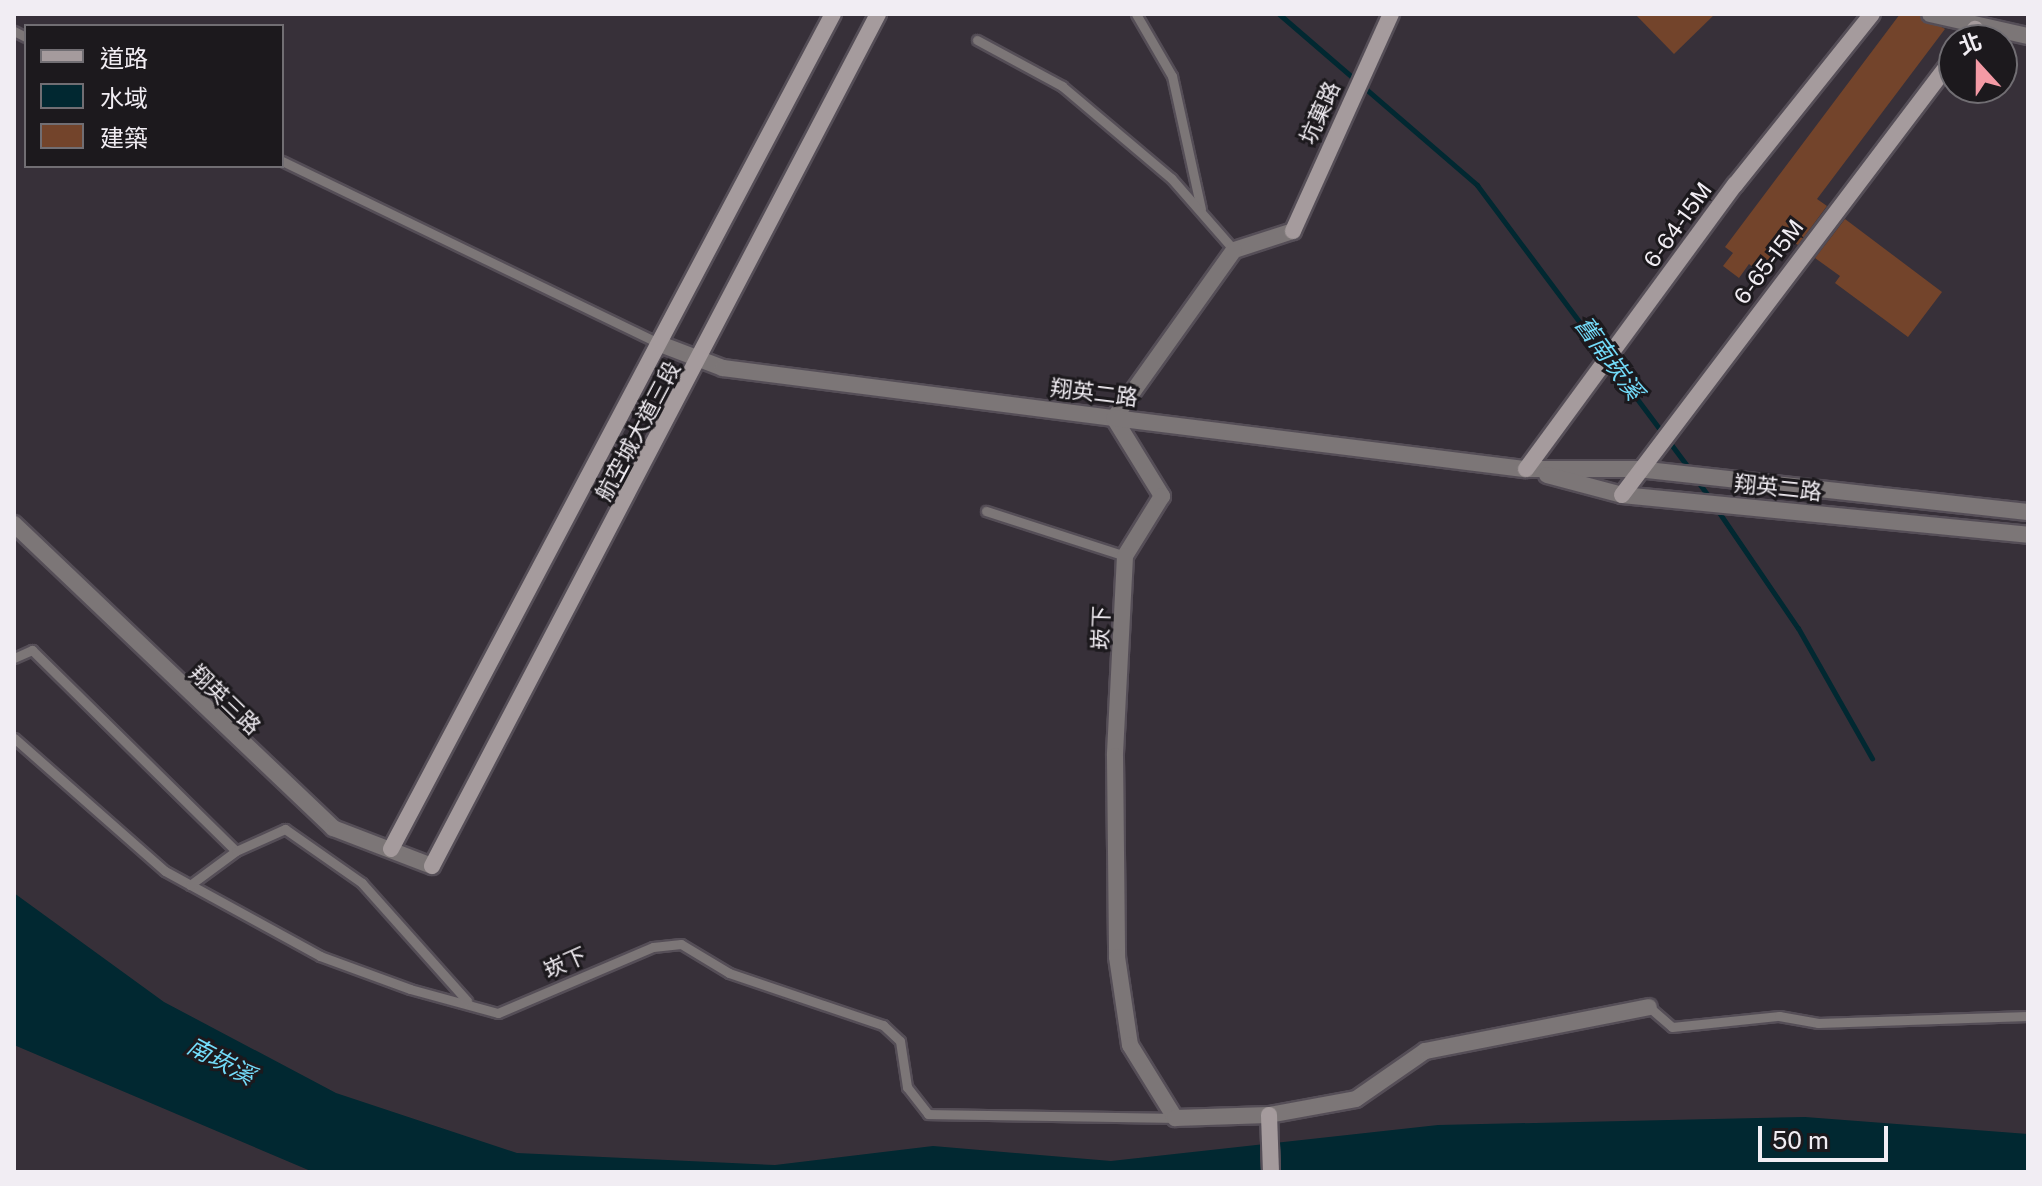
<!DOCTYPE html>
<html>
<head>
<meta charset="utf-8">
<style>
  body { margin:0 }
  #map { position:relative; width:2042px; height:1186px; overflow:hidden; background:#373039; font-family:"Public Sans","Noto Sans TC",sans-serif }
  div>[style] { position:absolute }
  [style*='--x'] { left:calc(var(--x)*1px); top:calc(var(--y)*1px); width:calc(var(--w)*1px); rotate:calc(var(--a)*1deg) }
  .water>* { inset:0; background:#012831 }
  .stream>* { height:5px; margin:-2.5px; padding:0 2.5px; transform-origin:2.5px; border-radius:2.5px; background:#012831 }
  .building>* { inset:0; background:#73442b }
  .roads { filter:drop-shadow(2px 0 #554e57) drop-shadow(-2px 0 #554e57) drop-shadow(0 2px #554e57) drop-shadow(0 -2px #554e57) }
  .lane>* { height:9px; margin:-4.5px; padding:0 4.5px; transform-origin:4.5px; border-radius:4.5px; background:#7c7677 }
  .street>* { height:16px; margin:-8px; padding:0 8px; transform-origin:8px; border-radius:8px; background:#7c7677 }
  .secondary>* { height:16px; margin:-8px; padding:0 8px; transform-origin:8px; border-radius:8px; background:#a59b9d }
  span { translate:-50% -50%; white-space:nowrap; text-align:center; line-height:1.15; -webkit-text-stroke:6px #1c191d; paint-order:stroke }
  .street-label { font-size:22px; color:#f1edf3 }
  .water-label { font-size:24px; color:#73dbf9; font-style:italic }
  .frame { position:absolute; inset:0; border:16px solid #f1edf3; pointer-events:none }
  .legend { position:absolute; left:24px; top:24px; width:260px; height:144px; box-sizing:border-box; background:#1c191d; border:2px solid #716e73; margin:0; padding:10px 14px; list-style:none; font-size:24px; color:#f1edf3 }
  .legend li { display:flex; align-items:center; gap:16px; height:40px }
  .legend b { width:40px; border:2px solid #716e73 }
  .north { position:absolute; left:1938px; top:24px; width:80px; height:80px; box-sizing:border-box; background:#1c191d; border:2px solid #716e73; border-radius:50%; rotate:339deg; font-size:22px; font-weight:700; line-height:32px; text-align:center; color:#f1edf3 }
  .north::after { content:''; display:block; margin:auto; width:28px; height:36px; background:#f49aa5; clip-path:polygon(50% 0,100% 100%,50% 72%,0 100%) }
  .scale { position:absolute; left:1758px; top:1126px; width:130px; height:36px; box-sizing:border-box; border:4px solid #f1edf3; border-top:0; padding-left:10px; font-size:24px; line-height:28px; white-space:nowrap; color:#f1edf3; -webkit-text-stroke:6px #1c191d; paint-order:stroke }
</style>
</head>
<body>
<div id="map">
  <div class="water">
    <i style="clip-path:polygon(14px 893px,164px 1002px,336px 1093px,517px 1153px,775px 1165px,933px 1146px,1111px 1161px,1438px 1125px,1805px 1117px,2028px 1134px,2028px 1172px,313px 1172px,14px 1045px)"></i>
  </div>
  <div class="stream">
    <i style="--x:1279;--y:14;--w:262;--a:40.8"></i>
    <i style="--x:1477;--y:185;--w:356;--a:53.2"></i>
    <i style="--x:1696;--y:479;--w:26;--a:54"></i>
    <i style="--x:1716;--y:508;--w:145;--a:55.7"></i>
    <i style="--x:1798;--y:628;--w:150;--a:60.4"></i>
  </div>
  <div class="building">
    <i style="clip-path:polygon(1635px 14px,1715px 14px,1674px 54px)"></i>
    <i style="clip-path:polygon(1900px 14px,1919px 14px,1945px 29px,1817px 199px,1827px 206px,1798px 245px,1788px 238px,1761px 274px,1749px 264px,1739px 278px,1723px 266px,1733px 253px,1725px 247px)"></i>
    <i style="clip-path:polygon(1845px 219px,1942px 292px,1908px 337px,1835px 283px,1840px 276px,1815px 258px)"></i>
  </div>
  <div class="roads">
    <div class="lane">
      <i style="--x:1136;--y:14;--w:72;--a:59.9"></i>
      <i style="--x:1172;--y:76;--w:136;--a:77.7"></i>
      <i style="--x:14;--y:31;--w:13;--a:27"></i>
      <i style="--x:977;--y:40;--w:97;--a:28.4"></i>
      <i style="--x:1062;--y:86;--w:143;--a:40.2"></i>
      <i style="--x:1171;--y:178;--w:96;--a:48.8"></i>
      <i style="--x:282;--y:161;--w:420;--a:25.8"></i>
      <i style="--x:986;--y:511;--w:146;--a:17.9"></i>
      <i style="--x:14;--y:658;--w:20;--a:-24"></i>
      <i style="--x:32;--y:650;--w:286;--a:44.6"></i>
      <i style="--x:14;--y:738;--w:201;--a:41.4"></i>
      <i style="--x:165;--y:871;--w:177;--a:28.7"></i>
      <i style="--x:320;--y:956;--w:96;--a:20.1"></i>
      <i style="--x:410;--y:989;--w:91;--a:15.3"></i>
      <i style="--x:498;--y:1013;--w:168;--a:-23.1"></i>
      <i style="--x:653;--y:947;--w:28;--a:-6"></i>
      <i style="--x:681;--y:944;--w:56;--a:31.1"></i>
      <i style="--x:729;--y:973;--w:163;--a:18.7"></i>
      <i style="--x:883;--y:1025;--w:23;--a:43"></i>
      <i style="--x:900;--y:1041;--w:47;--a:81.3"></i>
      <i style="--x:907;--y:1087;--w:34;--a:52"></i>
      <i style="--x:928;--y:1114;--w:247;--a:0.9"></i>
      <i style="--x:190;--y:885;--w:57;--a:-36.5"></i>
      <i style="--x:236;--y:851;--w:54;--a:-24.2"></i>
      <i style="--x:285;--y:829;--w:94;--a:35"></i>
      <i style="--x:362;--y:883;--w:158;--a:48.3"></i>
      <i style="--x:1649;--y:1007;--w:30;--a:41"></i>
      <i style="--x:1672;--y:1027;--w:108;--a:-5.9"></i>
      <i style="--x:1779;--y:1016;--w:40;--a:10"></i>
      <i style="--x:1818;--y:1023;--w:210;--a:-1.9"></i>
    </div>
    <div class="street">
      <i style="--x:1930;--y:14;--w:100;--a:12.7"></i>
      <i style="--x:1293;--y:231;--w:62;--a:162.1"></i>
      <i style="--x:1234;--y:250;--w:206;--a:125.5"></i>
      <i style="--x:1114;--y:418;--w:92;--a:58.4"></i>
      <i style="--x:1162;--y:496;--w:70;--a:121.7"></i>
      <i style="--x:1125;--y:556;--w:200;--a:92.9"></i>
      <i style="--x:1115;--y:756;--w:201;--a:89.4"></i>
      <i style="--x:1117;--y:957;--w:89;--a:81.6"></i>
      <i style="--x:1130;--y:1045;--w:86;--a:58.3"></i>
      <i style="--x:1175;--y:1118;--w:94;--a:-1.8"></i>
      <i style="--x:1269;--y:1115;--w:88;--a:-10.4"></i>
      <i style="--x:1356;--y:1099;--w:84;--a:-34.8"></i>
      <i style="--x:1425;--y:1051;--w:228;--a:-11.1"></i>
      <i style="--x:660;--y:344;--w:67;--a:20.9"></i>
      <i style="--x:723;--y:368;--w:394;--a:7.3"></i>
      <i style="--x:1114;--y:418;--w:415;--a:7.1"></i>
      <i style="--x:1526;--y:469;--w:112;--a:0"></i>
      <i style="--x:1638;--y:469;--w:392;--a:6.3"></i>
      <i style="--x:1547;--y:475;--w:78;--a:14.9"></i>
      <i style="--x:1622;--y:495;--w:408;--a:5.6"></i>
      <i style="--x:14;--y:524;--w:441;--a:43.6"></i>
      <i style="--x:333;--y:828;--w:106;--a:21"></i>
    </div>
    <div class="secondary">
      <i style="--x:1967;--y:40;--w:14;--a:-54"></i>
      <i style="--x:1293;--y:231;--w:238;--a:-65.7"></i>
      <i style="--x:1526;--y:469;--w:353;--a:-53.7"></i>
      <i style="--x:1735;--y:185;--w:219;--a:-51.3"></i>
      <i style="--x:1622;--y:495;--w:550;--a:-52.84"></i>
      <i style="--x:391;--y:849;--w:945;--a:-62.11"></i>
      <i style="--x:432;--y:866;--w:962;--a:-62.37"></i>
      <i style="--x:1269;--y:1115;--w:57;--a:88"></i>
    </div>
  </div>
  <div class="street-label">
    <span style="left:1320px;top:113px;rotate:-66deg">坑菓路</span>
    <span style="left:1678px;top:225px;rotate:-54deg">6-64-15M</span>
    <span style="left:1769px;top:262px;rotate:-53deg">6-65-15M</span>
    <span style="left:1094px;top:393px;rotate:7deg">翔英二路</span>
    <span style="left:638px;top:431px;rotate:-62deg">航空城大道三段</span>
    <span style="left:1778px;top:488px;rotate:6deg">翔英二路</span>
    <span style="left:1101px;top:628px;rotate:-88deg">崁下</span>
    <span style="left:225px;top:700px;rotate:44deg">翔英三路</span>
    <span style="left:565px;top:963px;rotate:-24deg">崁下</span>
  </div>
  <div class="water-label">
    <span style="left:1609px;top:358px;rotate:54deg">舊南崁溪</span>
    <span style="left:221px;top:1061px;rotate:28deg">南崁溪</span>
  </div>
  <div class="frame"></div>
  <ul class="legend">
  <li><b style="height:10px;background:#a59b9d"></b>道路</li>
  <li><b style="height:22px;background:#012831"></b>水域</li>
  <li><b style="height:22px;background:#73442b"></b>建築</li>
  </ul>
  <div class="north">北</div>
  <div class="scale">50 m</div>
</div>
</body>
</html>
